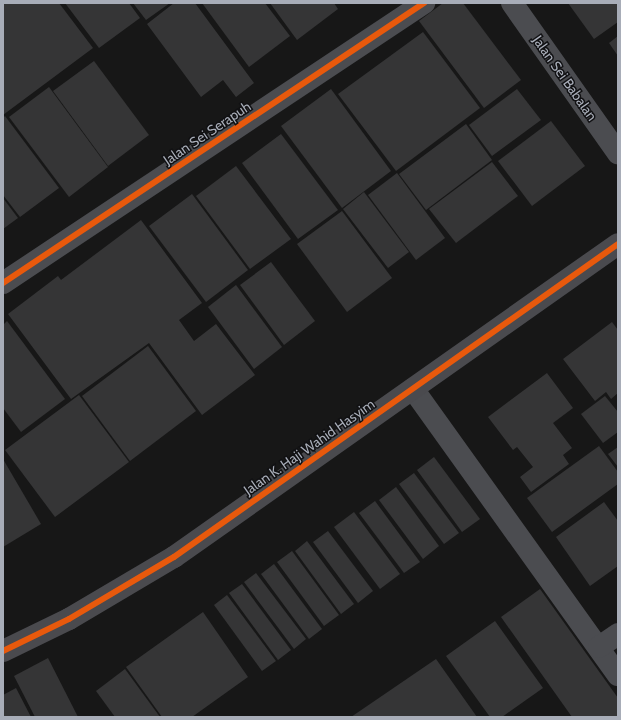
<!DOCTYPE html>
<html>
<head>
<meta charset="utf-8">
<style>
  body { margin:0 }
  #map { position:relative; width:621px; height:720px; overflow:hidden; background:#171717; font-family:Cabin,sans-serif }
  div>[style] { position:absolute }
  [style*='--x'] { left:calc(var(--x)*1px); top:calc(var(--y)*1px); width:calc(var(--w)*1px); rotate:calc(var(--a)*1deg) }
  .building>* { inset:0; background:#353536 }
  .street>* { height:22px; margin:-11px; padding:0 11px; transform-origin:11px; border-radius:11px; background:#4b4c50 }
  .secondary>* { height:22px; margin:-11px; padding:0 11px; transform-origin:11px; border-radius:11px; background:#4a4a4e }
  .cycleway>* { height:6px; margin:-3px; padding:0 3px; transform-origin:3px; border-radius:3px; background:#e8590c }
  span { translate:-50% -50%; white-space:nowrap; text-align:center; line-height:1.15; -webkit-text-stroke:3px #111113; paint-order:stroke }
  .street-label { font-size:14px; color:#a8adb8 }
  .frame { position:absolute; inset:0; border:4px solid #a8adb8; pointer-events:none }
</style>
</head>
<body>
<div id="map">
  <div class="building">
    <i style="clip-path:polygon(3px 3px,59px 3px,93px 48px,3px 115px)"></i>
    <i style="clip-path:polygon(65px 3px,129px 3px,140px 18px,99px 48px)"></i>
    <i style="clip-path:polygon(133px 3px,170px 3px,146px 20px)"></i>
    <i style="clip-path:polygon(174px 3px,195px 3px,254px 83px,236px 97px,223px 80px,201px 97px,147px 24px)"></i>
    <i style="clip-path:polygon(202px 3px,265px 3px,290px 36px,249px 67px)"></i>
    <i style="clip-path:polygon(270px 3px,334px 3px,338px 9px,297px 40px)"></i>
    <i style="clip-path:polygon(443px 3px,463px 3px,521px 80px,484px 108px,419px 21px)"></i>
    <i style="clip-path:polygon(568px 3px,618px 3px,618px 22px,594px 39px)"></i>
    <i style="clip-path:polygon(423px 32px,480px 108px,396px 171px,338px 94px)"></i>
    <i style="clip-path:polygon(618px 36px,618px 56px,609px 43px)"></i>
    <i style="clip-path:polygon(94px 61px,149px 135px,108px 166px,53px 91px)"></i>
    <i style="clip-path:polygon(49px 87px,108px 167px,69px 197px,9px 117px)"></i>
    <i style="clip-path:polygon(331px 89px,391px 171px,342px 208px,281px 126px)"></i>
    <i style="clip-path:polygon(517px 89px,541px 120px,492px 156px,469px 125px)"></i>
    <i style="clip-path:polygon(5px 116px,59px 188px,20px 217px,3px 195px,3px 118px)"></i>
    <i style="clip-path:polygon(551px 121px,585px 166px,532px 206px,498px 161px)"></i>
    <i style="clip-path:polygon(466px 124px,492px 160px,426px 210px,399px 174px)"></i>
    <i style="clip-path:polygon(281px 134px,338px 210px,298px 239px,242px 163px)"></i>
    <i style="clip-path:polygon(492px 162px,518px 196px,456px 243px,429px 209px)"></i>
    <i style="clip-path:polygon(236px 166px,291px 239px,250px 269px,196px 196px)"></i>
    <i style="clip-path:polygon(397px 173px,445px 238px,416px 260px,368px 195px)"></i>
    <i style="clip-path:polygon(364px 192px,409px 252px,388px 268px,343px 209px)"></i>
    <i style="clip-path:polygon(192px 194px,248px 270px,206px 302px,149px 226px)"></i>
    <i style="clip-path:polygon(3px 198px,18px 218px,3px 229px)"></i>
    <i style="clip-path:polygon(342px 211px,392px 278px,347px 312px,297px 244px)"></i>
    <i style="clip-path:polygon(141px 220px,202px 303px,179px 320px,194px 341px,216px 324px,255px 375px,202px 415px,149px 343px,71px 399px,8px 314px,58px 276px,61px 280px)"></i>
    <i style="clip-path:polygon(271px 262px,315px 321px,284px 345px,240px 285px)"></i>
    <i style="clip-path:polygon(236px 285px,282px 347px,254px 369px,208px 307px)"></i>
    <i style="clip-path:polygon(7px 321px,65px 399px,21px 432px,3px 408px,3px 325px)"></i>
    <i style="clip-path:polygon(612px 322px,618px 330px,618px 393px,611px 399px,606px 392px,595px 401px,563px 359px)"></i>
    <i style="clip-path:polygon(148px 346px,196px 411px,130px 461px,82px 396px)"></i>
    <i style="clip-path:polygon(547px 373px,573px 408px,553px 423px,572px 448px,563px 455px,569px 464px,531px 492px,520px 477px,533px 467px,517px 447px,513px 450px,488px 417px)"></i>
    <i style="clip-path:polygon(79px 395px,129px 462px,55px 517px,5px 450px)"></i>
    <i style="clip-path:polygon(605px 396px,618px 412px,618px 432px,603px 443px,581px 414px)"></i>
    <i style="clip-path:polygon(599px 446px,618px 472px,618px 484px,552px 532px,527px 498px)"></i>
    <i style="clip-path:polygon(618px 447px,618px 467px,608px 454px)"></i>
    <i style="clip-path:polygon(434px 457px,480px 519px,462px 532px,417px 470px)"></i>
    <i style="clip-path:polygon(3px 459px,41px 524px,3px 547px)"></i>
    <i style="clip-path:polygon(414px 473px,459px 533px,444px 544px,399px 484px)"></i>
    <i style="clip-path:polygon(396px 487px,439px 546px,423px 559px,379px 500px)"></i>
    <i style="clip-path:polygon(375px 501px,420px 562px,404px 573px,359px 513px)"></i>
    <i style="clip-path:polygon(604px 502px,618px 521px,618px 566px,590px 586px,556px 537px)"></i>
    <i style="clip-path:polygon(354px 512px,400px 574px,380px 589px,334px 527px)"></i>
    <i style="clip-path:polygon(328px 531px,373px 591px,358px 603px,313px 542px)"></i>
    <i style="clip-path:polygon(307px 541px,354px 604px,341px 614px,295px 551px)"></i>
    <i style="clip-path:polygon(292px 551px,339px 615px,324px 626px,277px 562px)"></i>
    <i style="clip-path:polygon(274px 564px,322px 629px,309px 639px,261px 574px)"></i>
    <i style="clip-path:polygon(256px 573px,306px 639px,294px 649px,244px 582px)"></i>
    <i style="clip-path:polygon(242px 584px,291px 650px,278px 660px,229px 593px)"></i>
    <i style="clip-path:polygon(540px 589px,618px 698px,618px 717px,572px 717px,501px 617px)"></i>
    <i style="clip-path:polygon(227px 595px,276px 661px,262px 671px,214px 605px)"></i>
    <i style="clip-path:polygon(203px 612px,248px 677px,192px 717px,162px 717px,126px 667px)"></i>
    <i style="clip-path:polygon(495px 621px,543px 688px,502px 717px,490px 717px,446px 656px)"></i>
    <i style="clip-path:polygon(48px 658px,78px 717px,35px 717px,14px 676px)"></i>
    <i style="clip-path:polygon(436px 659px,477px 717px,351px 717px)"></i>
    <i style="clip-path:polygon(125px 669px,160px 717px,115px 717px,96px 691px)"></i>
    <i style="clip-path:polygon(16px 688px,31px 717px,3px 717px,3px 695px)"></i>
  </div>
  <div class="street">
    <i style="--x:512;--y:3;--w:184;--a:54.8"></i>
    <i style="--x:3;--y:283;--w:506;--a:-33.63"></i>
    <i style="--x:413;--y:389;--w:352;--a:54.4"></i>
    <i style="--x:599;--y:647;--w:23;--a:-34"></i>
  </div>
  <div class="secondary">
    <i style="--x:3;--y:651;--w:73;--a:-25.9"></i>
    <i style="--x:69;--y:619;--w:122;--a:-30.6"></i>
    <i style="--x:174;--y:557;--w:543;--a:-35.18"></i>
  </div>
  <div class="cycleway">
    <i style="--x:3;--y:283;--w:506;--a:-33.63"></i>
    <i style="--x:3;--y:651;--w:73;--a:-25.9"></i>
    <i style="--x:69;--y:619;--w:122;--a:-30.6"></i>
    <i style="--x:174;--y:557;--w:543;--a:-35.18"></i>
  </div>
  <div class="street-label">
    <span style="left:565px;top:78px;rotate:55deg">Jalan Sei Babalan</span>
    <span style="left:207px;top:133px;rotate:-34deg">Jalan Sei Serapuh</span>
    <span style="left:309px;top:447px;rotate:-35deg">Jalan K. Haji Wahid Hasyim</span>
  </div>
  <div class="frame"></div>
</div>
</body>
</html>
